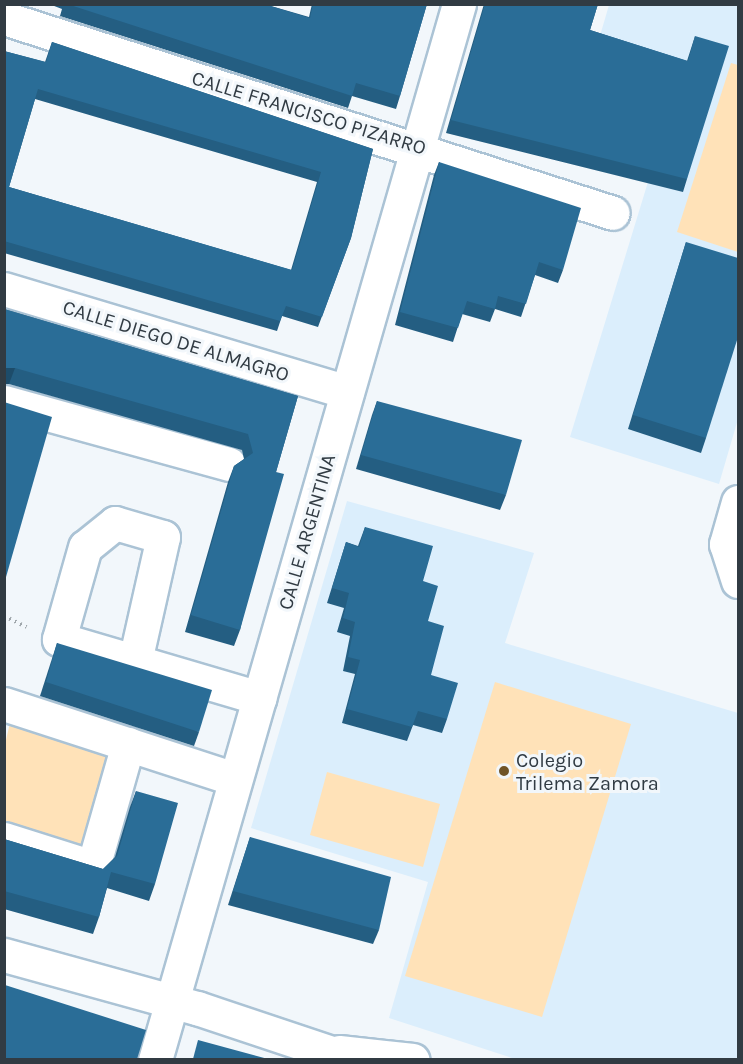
<!DOCTYPE html>
<html>
<head>
<meta charset="utf-8">
<style>
  body { margin:0 }
  #map { position:relative; width:743px; height:1064px; overflow:hidden; background:#f2f7fb; font-family:Karla,sans-serif }
  div>[style] { position:absolute }
  [style*='--x'] { left:calc(var(--x)*1px); top:calc(var(--y)*1px); width:calc(var(--w)*1px); rotate:calc(var(--a)*1deg) }
  .built>* { inset:0; background:#dbeefc }
  .green>* { inset:0; background:#ffe2b8 }
  .path>* { height:4px; margin-top:-2px; transform-origin:0; background:repeating-linear-gradient(90deg,#a0a7ac 0 1.5px,transparent 0 6px) }
  .roads { filter:drop-shadow(2px 0 #abc3d5) drop-shadow(-2px 0 #abc3d5) drop-shadow(0 2px #abc3d5) drop-shadow(0 -2px #abc3d5) }
  .minor>* { height:33px; margin:-16.5px; padding:0 16.5px; transform-origin:16.5px; border-radius:16.5px; background:#fff }
  .wall>* { inset:0; background:#245e82 }
  .shaded-wall>* { inset:0; background:#1d4c6a }
  .building>* { inset:0; background:#2a6d97 }
  .dots>* { width:16px; height:16px; translate:-50% -50%; box-sizing:border-box; border:3px solid #f2f7fb; border-radius:50% }
  span { translate:-50% -50%; white-space:nowrap; text-align:center; line-height:1.15; -webkit-text-stroke:6px #f2f7fb; paint-order:stroke }
  .street-label { font-size:20px; color:#313b43 }
  .poi-label { font-size:20px; color:#313b43 }
  .left { translate:0 -50%; text-align:left }
  .frame { position:absolute; inset:0; border:6px solid #313b43; pointer-events:none }
</style>
</head>
<body>
<div id="map">
  <div class="built">
    <i style="clip-path:polygon(609px 5px,738px 5px,738px 419px,719px 484px,570px 437px,681px 74px,597px 46px)"></i>
    <i style="clip-path:polygon(347px 501px,534px 553px,505px 643px,738px 713px,738px 1059px,515px 1059px,389px 1018px,428px 882px,251px 828px)"></i>
  </div>
  <div class="green">
    <i style="clip-path:polygon(731px 63px,738px 65px,738px 252px,677px 232px)"></i>
    <i style="clip-path:polygon(495px 682px,631px 724px,542px 1017px,405px 976px)"></i>
    <i style="clip-path:polygon(10px 723px,109px 749px,83px 850px,5px 829px,5px 744px)"></i>
    <i style="clip-path:polygon(327px 772px,440px 804px,423px 867px,310px 835px)"></i>
  </div>
  <div class="path">
    <i style="--x:4;--y:616;--w:25;--a:26"></i>
  </div>
  <div class="roads">
    <div class="minor">
      <i style="--x:4;--y:18;--w:639;--a:17.75"></i>
      <i style="--x:4;--y:289;--w:358;--a:16.7"></i>
      <i style="--x:4;--y:402;--w:233;--a:15.4"></i>
      <i style="--x:738;--y:502;--w:44;--a:105.9"></i>
      <i style="--x:726;--y:544;--w:39;--a:72"></i>
      <i style="--x:135;--y:661;--w:127;--a:-77.3"></i>
      <i style="--x:163;--y:537;--w:50;--a:-163.7"></i>
      <i style="--x:115;--y:523;--w:38;--a:141"></i>
      <i style="--x:85;--y:547;--w:96;--a:105.8"></i>
      <i style="--x:59;--y:639;--w:209;--a:16.4"></i>
      <i style="--x:4;--y:704;--w:243;--a:18"></i>
      <i style="--x:4;--y:839;--w:93;--a:17.5"></i>
      <i style="--x:93;--y:867;--w:128;--a:-74.1"></i>
      <i style="--x:4;--y:955;--w:200;--a:15.4"></i>
      <i style="--x:197;--y:1008;--w:163;--a:18.5"></i>
      <i style="--x:339;--y:1052;--w:74;--a:6.2"></i>
      <i style="--x:155;--y:1060;--w:1099;--a:-73.94"></i>
    </div>
  </div>
  <div class="wall">
    <i style="clip-path:polygon(49px 4px,264px 4px,309px 17px,312px 4px,427px 4px,400px 96px,396px 109px,352px 96px,348px 108px,60px 16px,62px 9px)"></i>
    <i style="clip-path:polygon(484px 4px,598px 4px,590px 30px,687px 61px,695px 36px,687px 179px,683px 192px,446px 133px)"></i>
    <i style="clip-path:polygon(evenodd,52px 42px,373px 149px,351px 238px,318px 327px,282px 316px,277px 331px,4px 253px,4px 51px,45px 62px,52px 42px,35px 99px,317px 182px,291px 270px,9px 187px,35px 99px)"></i>
    <i style="clip-path:polygon(439px 162px,563px 270px,558px 283px,535px 275px,521px 317px,495px 309px,490px 322px,462px 314px,453px 342px,395px 325px,434px 175px)"></i>
    <i style="clip-path:polygon(686px 242px,706px 438px,701px 453px,628px 429px)"></i>
    <i style="clip-path:polygon(4px 309px,298px 396px,276px 472px,240px 630px,234px 646px,185px 632px,228px 482px,234px 466px,244px 459px,242px 450px,9px 384px)"></i>
    <i style="clip-path:polygon(377px 401px,506px 495px,500px 510px,356px 469px,372px 415px)"></i>
    <i style="clip-path:polygon(365px 527px,423px 581px,428px 621px,431px 675px,447px 719px,442px 733px,413px 725px,407px 741px,342px 723px,355px 674px,343px 671px,350px 636px,337px 632px,344px 608px,327px 603px,346px 542px,358px 546px)"></i>
    <i style="clip-path:polygon(57px 643px,199px 732px,194px 746px,40px 696px)"></i>
    <i style="clip-path:polygon(136px 791px,155px 884px,149px 901px,107px 888px,99px 917px,93px 934px,4px 909px,4px 839px,103px 869px,115px 857px,130px 807px)"></i>
    <i style="clip-path:polygon(250px 837px,379px 930px,373px 944px,228px 905px)"></i>
  </div>
  <div class="shaded-wall">
    <i style="clip-path:polygon(4px 368px,15px 368px,9px 384px,4px 384px)"></i>
  </div>
  <div class="building">
    <i style="clip-path:polygon(67px 4px,264px 4px,310px 18px,313px 4px,427px 4px,400px 96px,356px 83px,352px 96px)"></i>
    <i style="clip-path:polygon(485px 4px,598px 4px,590px 30px,688px 61px,695px 36px,729px 46px,687px 179px,451px 120px)"></i>
    <i style="clip-path:polygon(evenodd,52px 42px,373px 149px,351px 238px,322px 317px,286px 306px,280px 321px,4px 241px,4px 51px,46px 62px,52px 42px,38px 89px,321px 172px,292px 270px,9px 187px,38px 89px)"></i>
    <i style="clip-path:polygon(439px 162px,581px 208px,563px 270px,539px 262px,526px 304px,498px 296px,495px 309px,467px 301px,458px 328px,400px 312px)"></i>
    <i style="clip-path:polygon(686px 242px,738px 258px,738px 337px,706px 438px,633px 415px)"></i>
    <i style="clip-path:polygon(4px 309px,298px 396px,276px 472px,284px 474px,240px 630px,191px 615px,234px 466px,253px 453px,248px 434px,15px 368px,4px 368px)"></i>
    <i style="clip-path:polygon(377px 401px,522px 440px,506px 495px,361px 455px)"></i>
    <i style="clip-path:polygon(4px 402px,52px 417px,4px 584px)"></i>
    <i style="clip-path:polygon(365px 527px,433px 546px,423px 581px,438px 586px,428px 621px,444px 626px,431px 675px,458px 683px,447px 719px,418px 711px,412px 727px,347px 709px,360px 660px,348px 657px,355px 622px,343px 618px,349px 593px,332px 588px,346px 542px,359px 547px)"></i>
    <i style="clip-path:polygon(57px 643px,212px 690px,199px 732px,46px 682px)"></i>
    <i style="clip-path:polygon(136px 791px,178px 803px,155px 884px,111px 872px,99px 917px,4px 891px,4px 839px,103px 869px,117px 856px)"></i>
    <i style="clip-path:polygon(250px 837px,391px 877px,379px 930px,233px 891px)"></i>
    <i style="clip-path:polygon(5px 985px,146px 1030px,137px 1059px,4px 1059px)"></i>
    <i style="clip-path:polygon(198px 1040px,268px 1059px,193px 1059px)"></i>
  </div>
  <div class="dots">
    <i style="left:504px;top:771px;background:#705427"></i>
  </div>
  <div class="street-label">
    <span style="left:309px;top:113px;rotate:17deg">CALLE FRANCISCO PIZARRO</span>
    <span style="left:176px;top:341px;rotate:17deg">CALLE DIEGO DE ALMAGRO</span>
    <span style="left:307px;top:532px;rotate:-74deg">CALLE ARGENTINA</span>
  </div>
  <div class="poi-label">
    <span class="left" style="left:516px;top:772px">Colegio<br>Trilema Zamora</span>
  </div>
  <div class="frame"></div>
</div>
</body>
</html>
